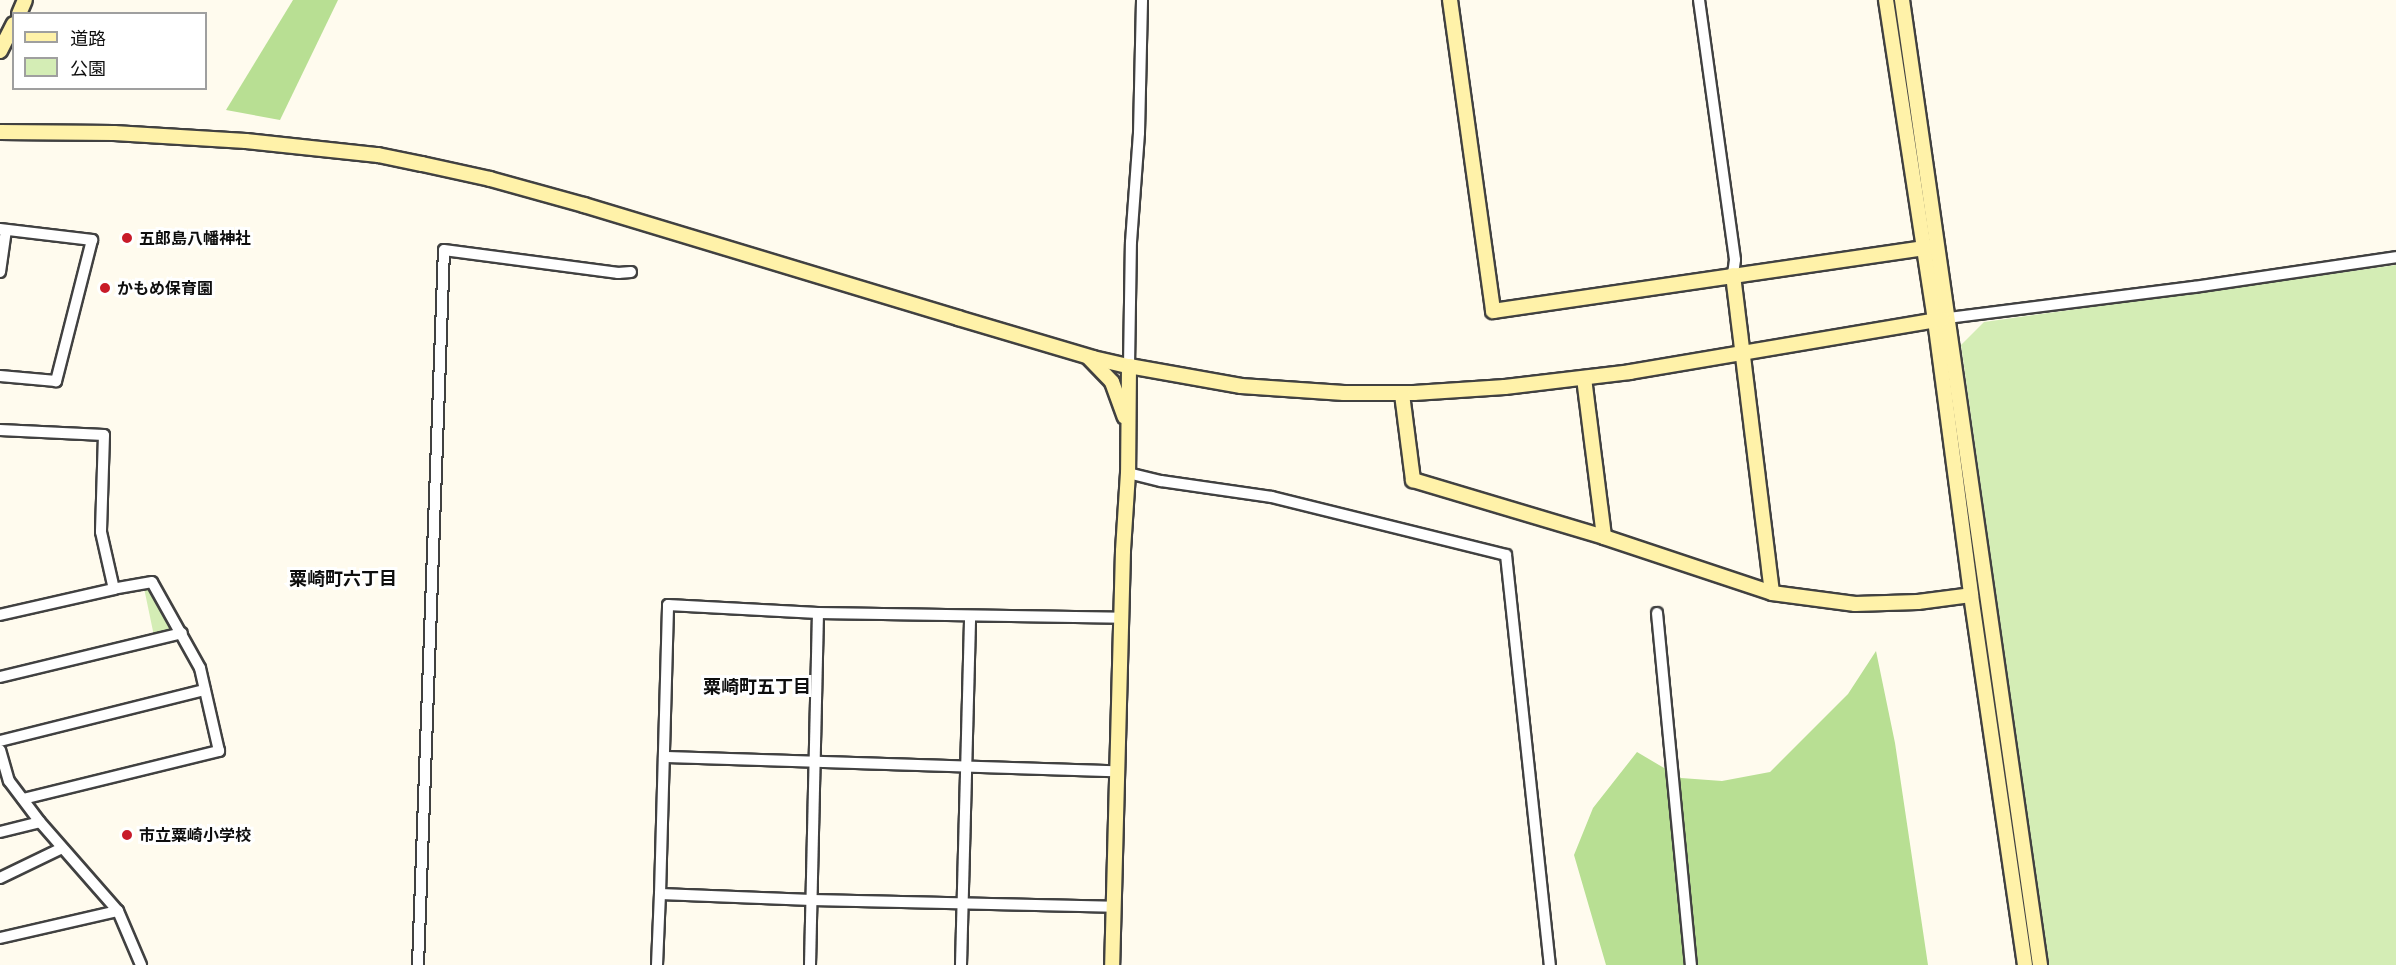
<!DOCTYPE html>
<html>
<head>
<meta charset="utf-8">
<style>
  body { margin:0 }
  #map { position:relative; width:2396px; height:965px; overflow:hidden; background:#fffbee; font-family:"Noto Serif","Noto Sans JP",serif }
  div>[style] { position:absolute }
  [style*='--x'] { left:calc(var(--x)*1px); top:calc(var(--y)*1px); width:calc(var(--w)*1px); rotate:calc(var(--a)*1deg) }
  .green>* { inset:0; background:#d4edb5 }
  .forest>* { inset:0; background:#b8df93 }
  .roads { filter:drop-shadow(2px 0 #414141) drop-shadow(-2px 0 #414141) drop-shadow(0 2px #414141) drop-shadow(0 -2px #414141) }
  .street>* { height:10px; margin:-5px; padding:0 5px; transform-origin:5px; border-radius:5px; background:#fff }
  .secondary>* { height:14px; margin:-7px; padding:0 7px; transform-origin:7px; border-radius:7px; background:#fff2a9 }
  .dots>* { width:16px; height:16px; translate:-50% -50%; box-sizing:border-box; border:3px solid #fff; border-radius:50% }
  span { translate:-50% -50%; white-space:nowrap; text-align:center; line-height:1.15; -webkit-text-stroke:6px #fff; paint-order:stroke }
  .poi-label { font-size:16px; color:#0e0e0e; font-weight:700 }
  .left { translate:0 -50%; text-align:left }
  .neighbourhood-label { font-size:18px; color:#0e0e0e; font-weight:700 }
  .legend { position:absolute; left:12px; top:12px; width:195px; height:78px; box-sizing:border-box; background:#fff; border:2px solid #9f9f9f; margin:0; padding:8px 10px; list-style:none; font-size:18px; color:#0e0e0e }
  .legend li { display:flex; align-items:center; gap:12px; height:30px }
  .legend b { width:30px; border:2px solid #9f9f9f }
</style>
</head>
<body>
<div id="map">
  <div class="green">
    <i style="clip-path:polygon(2396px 265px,2396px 965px,2048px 965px,1961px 345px,1984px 322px)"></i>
    <i style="clip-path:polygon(144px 588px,152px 588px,173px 627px,171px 632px,154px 636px)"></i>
  </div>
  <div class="forest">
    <i style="clip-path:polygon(293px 0,338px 0,280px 120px,226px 110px)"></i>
    <i style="clip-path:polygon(1876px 651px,1895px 743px,1928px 965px,1606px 965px,1574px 855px,1593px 808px,1637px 752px,1681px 778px,1722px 781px,1770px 772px,1848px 694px)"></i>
  </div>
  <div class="roads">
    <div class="street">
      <i style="--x:1699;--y:0;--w:262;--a:82.1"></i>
      <i style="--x:1735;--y:260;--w:15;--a:98"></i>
      <i style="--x:0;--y:229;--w:93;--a:6.8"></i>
      <i style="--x:92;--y:240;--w:146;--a:104.3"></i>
      <i style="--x:56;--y:381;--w:56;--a:-174.9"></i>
      <i style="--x:0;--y:272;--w:42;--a:-81.9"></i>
      <i style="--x:1948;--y:318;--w:248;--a:-7.2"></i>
      <i style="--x:2194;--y:287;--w:204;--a:-8.4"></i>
      <i style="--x:1129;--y:366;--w:124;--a:-89.1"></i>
      <i style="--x:1131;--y:242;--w:109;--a:-85.8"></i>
      <i style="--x:1139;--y:133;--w:133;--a:-88.7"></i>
      <i style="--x:0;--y:430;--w:104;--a:2.8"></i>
      <i style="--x:104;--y:435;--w:97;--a:91.8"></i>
      <i style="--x:101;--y:532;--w:58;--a:77.2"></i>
      <i style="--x:114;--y:589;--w:117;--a:167.2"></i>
      <i style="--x:1128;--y:473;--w:34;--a:14"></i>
      <i style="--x:1161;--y:481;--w:112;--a:8.2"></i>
      <i style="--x:1272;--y:497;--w:241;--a:13.9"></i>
      <i style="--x:1506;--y:555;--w:412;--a:83.9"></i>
      <i style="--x:1657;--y:613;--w:354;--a:84.5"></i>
      <i style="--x:0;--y:677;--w:187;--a:-13.6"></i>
      <i style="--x:0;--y:741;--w:211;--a:-14"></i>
      <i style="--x:0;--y:750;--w:32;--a:74"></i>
      <i style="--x:9;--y:781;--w:51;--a:52.9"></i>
      <i style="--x:40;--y:822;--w:118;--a:48.8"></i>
      <i style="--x:118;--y:911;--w:59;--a:66.9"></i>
      <i style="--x:664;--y:757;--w:453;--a:1.8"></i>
      <i style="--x:23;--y:799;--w:202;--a:-13.8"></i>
      <i style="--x:219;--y:751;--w:85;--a:-102.9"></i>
      <i style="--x:200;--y:668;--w:98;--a:-119.2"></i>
      <i style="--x:152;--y:582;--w:39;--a:170"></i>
      <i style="--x:0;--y:832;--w:41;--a:-14"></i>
      <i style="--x:0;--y:878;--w:69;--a:-25.8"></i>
      <i style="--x:660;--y:894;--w:289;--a:-88.4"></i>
      <i style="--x:668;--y:605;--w:150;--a:3.1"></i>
      <i style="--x:818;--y:613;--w:305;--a:0.9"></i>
      <i style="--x:0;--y:938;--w:121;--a:-12.9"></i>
      <i style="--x:418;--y:965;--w:715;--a:-87.92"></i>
      <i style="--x:444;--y:250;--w:176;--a:7.5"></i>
      <i style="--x:618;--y:273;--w:13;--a:-4"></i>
      <i style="--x:657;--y:965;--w:71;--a:-87.6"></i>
      <i style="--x:660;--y:894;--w:152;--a:2.3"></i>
      <i style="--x:812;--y:900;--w:302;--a:1.3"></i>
      <i style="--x:810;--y:965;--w:352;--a:-88.7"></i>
      <i style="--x:961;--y:965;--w:349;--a:-88.5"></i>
    </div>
    <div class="secondary">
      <i style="--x:1450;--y:0;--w:314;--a:82.1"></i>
      <i style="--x:1493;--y:311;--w:443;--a:-8.3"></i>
      <i style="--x:1886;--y:0;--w:324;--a:81.3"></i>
      <i style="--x:1935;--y:320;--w:277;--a:82.5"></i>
      <i style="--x:1971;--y:595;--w:374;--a:81.7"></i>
      <i style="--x:1902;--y:0;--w:975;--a:81.86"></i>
      <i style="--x:19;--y:14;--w:15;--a:-67"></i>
      <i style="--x:0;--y:51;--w:30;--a:-63"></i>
      <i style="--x:0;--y:132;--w:114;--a:0.5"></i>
      <i style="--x:114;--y:133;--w:132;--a:3.5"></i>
      <i style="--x:246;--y:141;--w:133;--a:6.1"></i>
      <i style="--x:378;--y:155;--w:45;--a:11.6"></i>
      <i style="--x:422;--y:164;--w:70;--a:12.4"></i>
      <i style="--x:490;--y:179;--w:98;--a:15.5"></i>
      <i style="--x:584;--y:205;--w:391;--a:16.8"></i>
      <i style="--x:958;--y:318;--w:141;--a:16.5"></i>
      <i style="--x:1093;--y:358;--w:37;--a:13"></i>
      <i style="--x:1129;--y:366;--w:107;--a:90.5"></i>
      <i style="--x:1128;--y:473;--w:78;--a:93.7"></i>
      <i style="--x:1123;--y:551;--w:414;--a:91.5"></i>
      <i style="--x:1733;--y:275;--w:320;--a:83"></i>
      <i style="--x:1089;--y:358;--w:33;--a:46"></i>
      <i style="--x:1112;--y:382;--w:37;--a:70"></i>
      <i style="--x:1129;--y:366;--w:114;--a:10.1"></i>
      <i style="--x:1241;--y:386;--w:103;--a:3.9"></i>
      <i style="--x:1344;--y:393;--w:70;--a:0"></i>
      <i style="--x:1414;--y:393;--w:91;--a:-3.8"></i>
      <i style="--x:1505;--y:387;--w:126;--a:-6.8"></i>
      <i style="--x:1630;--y:372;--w:317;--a:-9.6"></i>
      <i style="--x:1584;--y:378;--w:160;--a:82.8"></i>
      <i style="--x:1402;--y:394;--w:87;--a:82.7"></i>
      <i style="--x:1413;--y:480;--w:199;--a:16.6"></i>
      <i style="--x:1604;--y:537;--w:177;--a:18.4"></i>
      <i style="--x:1772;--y:593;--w:84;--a:7.5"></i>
      <i style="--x:1855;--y:604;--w:63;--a:-1.8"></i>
      <i style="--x:1918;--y:602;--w:53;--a:-7.5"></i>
    </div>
  </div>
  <div class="dots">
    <i style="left:127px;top:238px;background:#c81b29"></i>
    <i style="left:105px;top:288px;background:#c81b29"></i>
    <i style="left:127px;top:835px;background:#c81b29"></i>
  </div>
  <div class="poi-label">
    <span class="left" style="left:139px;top:238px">五郎島八幡神社</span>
    <span class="left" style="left:117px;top:288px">かもめ保育園</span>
    <span class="left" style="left:139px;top:835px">市立粟崎小学校</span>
  </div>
  <div class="neighbourhood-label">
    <span style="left:343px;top:578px">粟崎町六丁目</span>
    <span style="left:757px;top:686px">粟崎町五丁目</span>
  </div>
  <ul class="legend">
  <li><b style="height:8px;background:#fff2a9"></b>道路</li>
  <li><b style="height:16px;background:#d4edb5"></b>公園</li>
  </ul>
</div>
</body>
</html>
